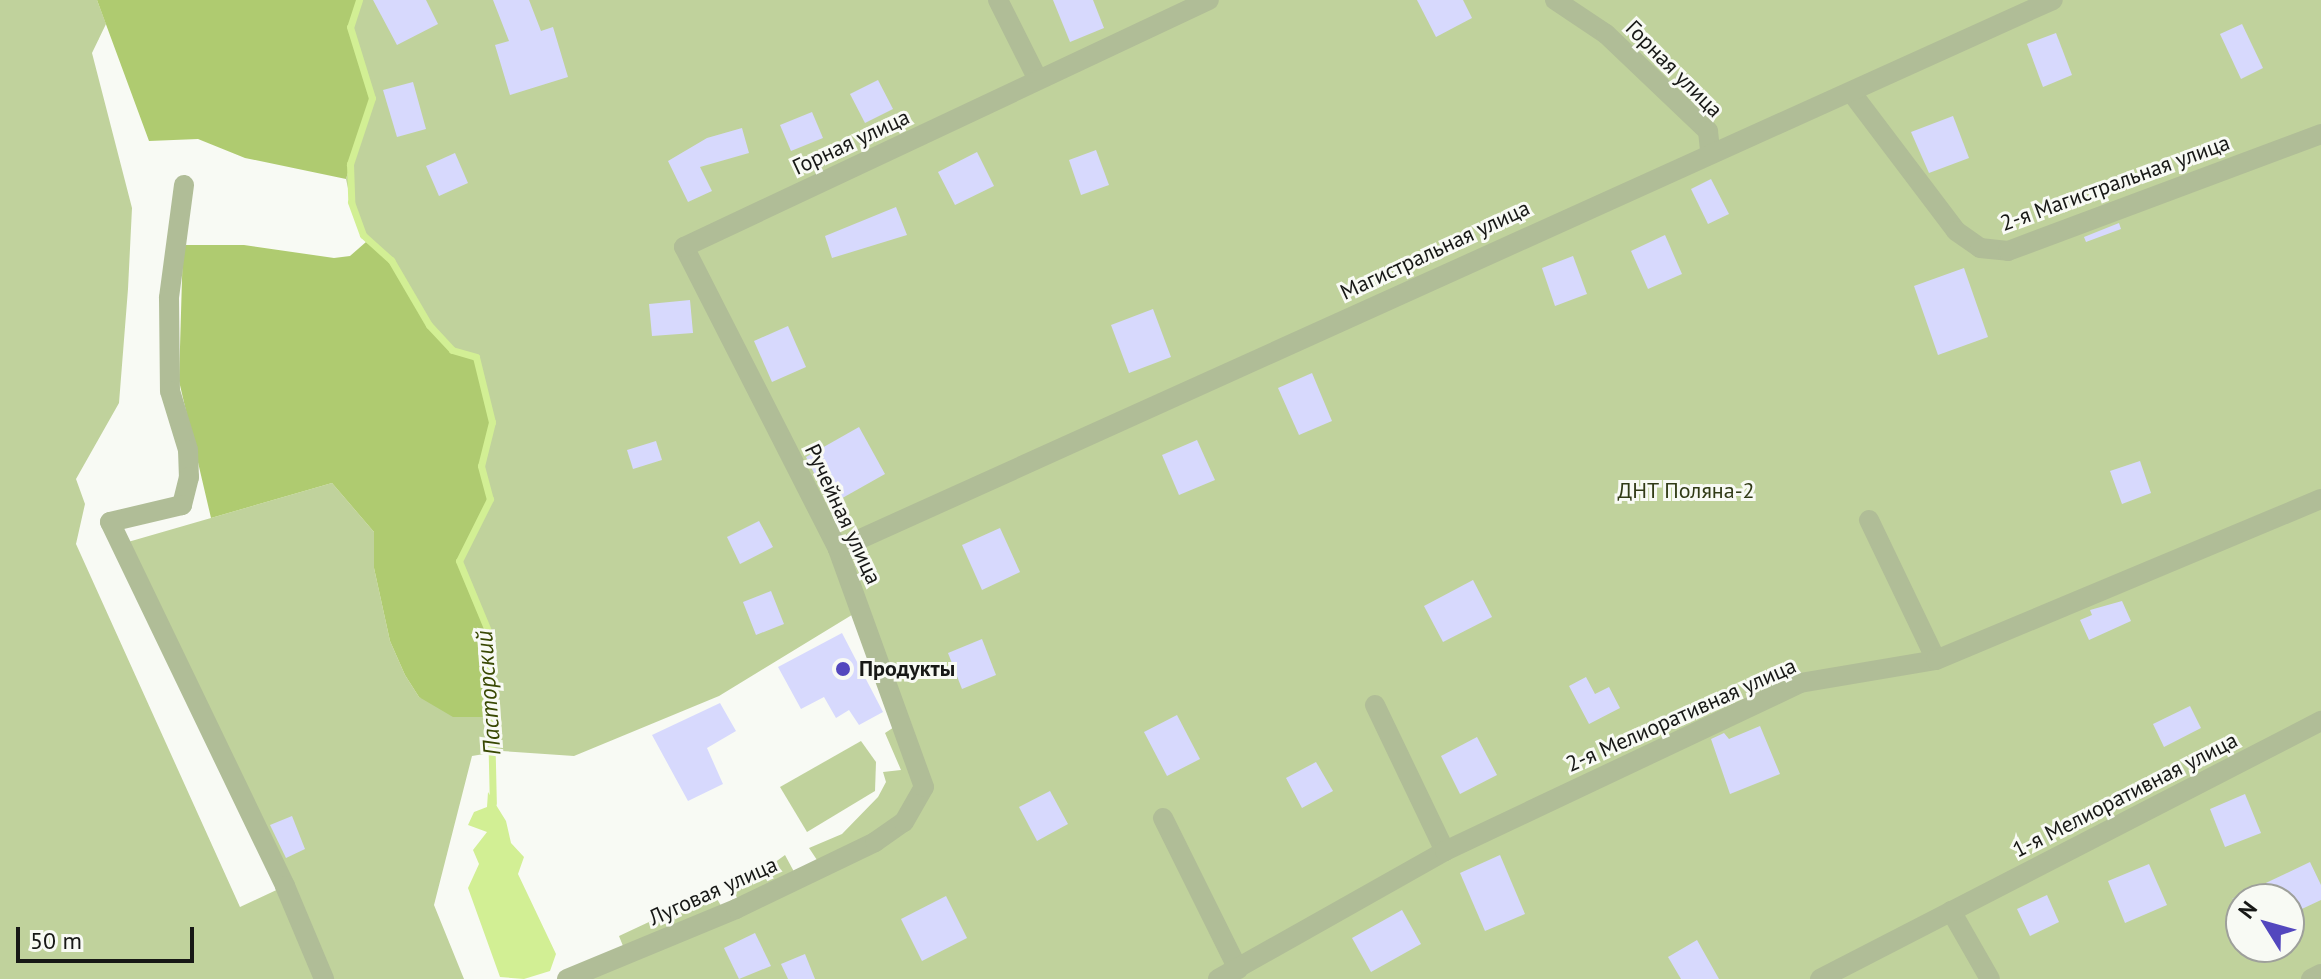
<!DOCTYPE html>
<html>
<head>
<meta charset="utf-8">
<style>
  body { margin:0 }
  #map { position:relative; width:2321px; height:979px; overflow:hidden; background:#f8faf4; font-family:"PT Sans",sans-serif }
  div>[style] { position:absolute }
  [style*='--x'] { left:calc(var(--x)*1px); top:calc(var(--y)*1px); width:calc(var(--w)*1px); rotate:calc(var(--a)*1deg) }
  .green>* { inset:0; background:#c0d29c }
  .forest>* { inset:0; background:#afcb70 }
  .water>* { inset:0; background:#d2ef94 }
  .stream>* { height:7px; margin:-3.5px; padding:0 3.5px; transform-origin:3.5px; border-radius:3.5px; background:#d2ef94 }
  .building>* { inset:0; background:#d7d9fd }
  .minor>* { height:20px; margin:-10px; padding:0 10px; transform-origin:10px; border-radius:10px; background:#b0bd97 }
  .dots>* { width:22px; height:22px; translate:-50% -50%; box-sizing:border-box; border:4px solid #f8faf4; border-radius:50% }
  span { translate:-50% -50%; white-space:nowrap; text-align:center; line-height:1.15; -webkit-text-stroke:6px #f8faf4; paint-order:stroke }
  .street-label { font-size:22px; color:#171816 }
  .park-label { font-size:22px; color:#313b16 }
  .poi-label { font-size:22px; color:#171816; font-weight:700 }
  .left { translate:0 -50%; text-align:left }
  .water-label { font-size:24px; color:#384802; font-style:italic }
  .north { position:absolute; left:2225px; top:883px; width:80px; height:80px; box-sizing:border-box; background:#f8faf4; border:2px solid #9ea09b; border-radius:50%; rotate:307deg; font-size:22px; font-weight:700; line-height:32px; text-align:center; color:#171816 }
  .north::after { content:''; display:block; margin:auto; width:28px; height:36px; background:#5347be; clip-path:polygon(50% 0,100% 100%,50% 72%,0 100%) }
  .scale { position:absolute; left:16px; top:927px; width:178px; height:36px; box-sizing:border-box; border:4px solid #171816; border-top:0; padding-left:10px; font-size:24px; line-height:28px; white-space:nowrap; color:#171816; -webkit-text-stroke:6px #f8faf4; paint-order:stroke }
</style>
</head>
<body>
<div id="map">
  <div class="green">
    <i style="clip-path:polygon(evenodd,0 0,97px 0,106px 24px,92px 53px,132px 208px,128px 289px,119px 403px,76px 479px,85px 504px,76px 544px,240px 907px,285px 886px,128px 542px,332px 483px,374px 532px,374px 568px,390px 641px,405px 675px,419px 697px,489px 717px,489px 633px,459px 561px,490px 499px,482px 470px,492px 422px,476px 357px,452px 350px,408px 293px,391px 260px,366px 242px,351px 202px,346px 179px,372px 98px,350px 27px,359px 0,2321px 0,2321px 979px,572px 979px,627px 956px,619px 936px,713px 892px,727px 916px,743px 909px,734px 892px,785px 855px,799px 881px,823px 869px,809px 848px,842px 834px,878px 797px,886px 782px,883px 772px,901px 770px,885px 733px,905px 720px,860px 610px,719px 696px,574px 756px,502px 751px,472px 756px,434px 905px,464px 979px,0 979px,0 0,2241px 899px,2289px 899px,2289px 947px,2241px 947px,2241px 899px)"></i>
    <i style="clip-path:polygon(861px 741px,876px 762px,875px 791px,807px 832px,780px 787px)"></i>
  </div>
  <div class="forest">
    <i style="clip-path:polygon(97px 0,359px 0,350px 27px,372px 98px,346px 179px,245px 158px,198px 139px,149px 141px)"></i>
    <i style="clip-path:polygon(366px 242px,391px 260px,408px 293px,452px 350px,476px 357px,492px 422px,482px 470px,490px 499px,459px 561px,489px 633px,489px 717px,453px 717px,419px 697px,405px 675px,390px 641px,374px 568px,374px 532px,332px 483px,211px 518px,179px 381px,183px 245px,244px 245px,334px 258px,350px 256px)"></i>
  </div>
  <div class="water">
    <i style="clip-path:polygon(488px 792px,506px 821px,511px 843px,524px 857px,518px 874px,556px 954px,550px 971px,524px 979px,500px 977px,468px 888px,479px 864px,473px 850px,487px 832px,468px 825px,474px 812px,487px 807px)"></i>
  </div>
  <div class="stream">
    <i style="--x:359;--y:0;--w:28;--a:108"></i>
    <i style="--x:350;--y:27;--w:74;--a:72.8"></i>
    <i style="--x:372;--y:98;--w:70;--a:108.4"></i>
    <i style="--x:350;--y:164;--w:38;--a:88"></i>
    <i style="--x:351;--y:202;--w:35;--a:70"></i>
    <i style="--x:363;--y:235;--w:38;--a:42"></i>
    <i style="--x:391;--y:260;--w:75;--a:59.7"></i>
    <i style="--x:429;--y:325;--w:34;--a:47"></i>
    <i style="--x:452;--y:350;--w:25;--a:16"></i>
    <i style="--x:476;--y:357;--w:67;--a:76.2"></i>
    <i style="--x:492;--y:422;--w:45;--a:104"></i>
    <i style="--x:481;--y:466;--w:34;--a:75"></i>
    <i style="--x:490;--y:499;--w:69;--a:116.6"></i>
    <i style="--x:459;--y:561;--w:78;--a:67.4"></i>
    <i style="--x:489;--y:633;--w:170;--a:88.7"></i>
  </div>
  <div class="building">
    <i style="clip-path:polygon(373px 0,426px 0,438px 24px,397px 45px)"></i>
    <i style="clip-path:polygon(493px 0,529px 0,541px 31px,553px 27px,568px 77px,510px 95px,495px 45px,509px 41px)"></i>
    <i style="clip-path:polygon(1053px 0,1093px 0,1104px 28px,1070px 42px)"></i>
    <i style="clip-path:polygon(1417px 0,1463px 0,1472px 18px,1436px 37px)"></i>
    <i style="clip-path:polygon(2242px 24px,2263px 68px,2241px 79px,2220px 34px)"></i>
    <i style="clip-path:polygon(2056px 33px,2072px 75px,2043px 87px,2027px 44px)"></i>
    <i style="clip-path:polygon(878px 80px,893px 109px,865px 123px,850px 94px)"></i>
    <i style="clip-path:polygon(413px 82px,426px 129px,397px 137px,383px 90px)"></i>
    <i style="clip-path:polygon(812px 112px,823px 138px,791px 151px,780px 125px)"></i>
    <i style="clip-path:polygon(1953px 116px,1969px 158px,1929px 173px,1911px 132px)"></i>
    <i style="clip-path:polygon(742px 128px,749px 153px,700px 167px,712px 191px,688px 202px,668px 161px,707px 138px)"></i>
    <i style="clip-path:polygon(1096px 150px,1109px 185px,1081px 195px,1069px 160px)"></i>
    <i style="clip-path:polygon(977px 152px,994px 186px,955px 205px,938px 172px)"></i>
    <i style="clip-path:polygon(455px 153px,468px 183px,439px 196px,426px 166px)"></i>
    <i style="clip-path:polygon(1711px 179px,1729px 214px,1708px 224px,1691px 189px)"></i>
    <i style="clip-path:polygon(896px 207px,907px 235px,832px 258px,825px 236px)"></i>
    <i style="clip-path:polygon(2119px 223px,2121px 229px,2086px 242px,2084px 237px)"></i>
    <i style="clip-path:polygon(1665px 235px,1682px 274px,1648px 289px,1631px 251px)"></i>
    <i style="clip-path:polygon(1573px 256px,1587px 294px,1555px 306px,1542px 268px)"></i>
    <i style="clip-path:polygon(1964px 268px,1988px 337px,1938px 355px,1914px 286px)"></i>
    <i style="clip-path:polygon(690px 300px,693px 333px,652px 336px,649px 304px)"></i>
    <i style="clip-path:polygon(1153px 309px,1171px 357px,1129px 373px,1111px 325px)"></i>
    <i style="clip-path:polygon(788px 326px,806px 367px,772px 382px,754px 341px)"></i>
    <i style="clip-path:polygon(1312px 373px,1332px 421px,1299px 435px,1278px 388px)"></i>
    <i style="clip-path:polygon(859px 427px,885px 474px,830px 505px,806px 457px)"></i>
    <i style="clip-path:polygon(1197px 440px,1215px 480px,1179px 495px,1162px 455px)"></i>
    <i style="clip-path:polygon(656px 441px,662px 460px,633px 469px,627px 450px)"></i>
    <i style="clip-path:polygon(2140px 461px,2151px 493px,2122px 504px,2110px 471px)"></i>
    <i style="clip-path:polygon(759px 521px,773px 547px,740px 564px,727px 537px)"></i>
    <i style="clip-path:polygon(1000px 528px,1020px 572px,982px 590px,962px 545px)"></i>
    <i style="clip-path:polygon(1473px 580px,1492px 617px,1443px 642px,1424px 606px)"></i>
    <i style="clip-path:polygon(771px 591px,784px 624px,756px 635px,743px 602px)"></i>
    <i style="clip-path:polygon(2122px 601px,2131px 621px,2089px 640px,2080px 620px,2092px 615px,2090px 610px)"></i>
    <i style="clip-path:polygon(842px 633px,883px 712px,859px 725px,849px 710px,836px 718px,824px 697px,801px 709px,778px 667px)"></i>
    <i style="clip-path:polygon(982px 639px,996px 675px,962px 689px,948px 653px)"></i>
    <i style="clip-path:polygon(1586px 677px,1595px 694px,1609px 687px,1620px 708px,1589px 724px,1569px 686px)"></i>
    <i style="clip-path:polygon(720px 703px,736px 731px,707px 748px,723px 784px,688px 801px,652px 735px)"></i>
    <i style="clip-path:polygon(2190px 706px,2201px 728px,2164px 747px,2153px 724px)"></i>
    <i style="clip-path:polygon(1177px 715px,1200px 759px,1167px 776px,1144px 732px)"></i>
    <i style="clip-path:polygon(1760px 726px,1780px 774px,1730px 794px,1711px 739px,1724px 733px,1729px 739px)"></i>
    <i style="clip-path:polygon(1477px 737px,1497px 775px,1460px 794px,1441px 756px)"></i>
    <i style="clip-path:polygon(1316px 762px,1333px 791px,1302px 808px,1286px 778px)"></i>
    <i style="clip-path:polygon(1050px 791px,1068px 824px,1037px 841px,1019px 807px)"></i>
    <i style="clip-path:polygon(2245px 794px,2261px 833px,2225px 847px,2210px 809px)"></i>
    <i style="clip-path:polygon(292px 816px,305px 849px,286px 858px,270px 825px)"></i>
    <i style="clip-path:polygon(1500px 855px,1525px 914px,1485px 931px,1460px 873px)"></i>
    <i style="clip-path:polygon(2310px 862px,2321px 885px,2321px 900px,2289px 915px,2289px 899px,2232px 899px)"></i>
    <i style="clip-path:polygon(2149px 864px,2167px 905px,2125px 923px,2108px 881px)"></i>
    <i style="clip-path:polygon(2047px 895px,2059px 922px,2030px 936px,2017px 909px)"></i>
    <i style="clip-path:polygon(946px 896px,967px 938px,922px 961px,901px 919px)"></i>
    <i style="clip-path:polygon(1402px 910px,1421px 944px,1371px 972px,1352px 938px)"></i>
    <i style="clip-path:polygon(755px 933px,771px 966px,739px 979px,724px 948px)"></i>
    <i style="clip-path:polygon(1697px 940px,1719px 979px,1681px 979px,1668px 957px)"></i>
    <i style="clip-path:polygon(805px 954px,815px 979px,788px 979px,781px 964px)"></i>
  </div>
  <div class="minor">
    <i style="--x:998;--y:0;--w:89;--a:63.4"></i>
    <i style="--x:1555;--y:0;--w:61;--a:33.7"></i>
    <i style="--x:1606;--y:34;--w:141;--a:43.6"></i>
    <i style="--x:1708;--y:131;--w:20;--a:84"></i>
    <i style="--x:1851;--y:92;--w:174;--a:52.9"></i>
    <i style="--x:1956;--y:231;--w:29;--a:35"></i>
    <i style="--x:1980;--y:248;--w:28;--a:6"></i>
    <i style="--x:2008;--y:251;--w:334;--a:-20.5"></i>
    <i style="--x:184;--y:185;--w:114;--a:97.6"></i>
    <i style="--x:169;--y:298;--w:93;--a:89.4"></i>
    <i style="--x:170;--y:391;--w:62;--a:73"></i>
    <i style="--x:188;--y:450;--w:27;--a:88"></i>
    <i style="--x:189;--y:477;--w:29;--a:104"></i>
    <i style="--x:182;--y:505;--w:74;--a:166.7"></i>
    <i style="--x:110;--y:522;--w:404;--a:64.3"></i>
    <i style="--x:285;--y:886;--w:101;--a:67.2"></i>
    <i style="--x:1869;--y:520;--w:155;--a:64.4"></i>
    <i style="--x:838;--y:549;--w:1333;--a:-24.32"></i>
    <i style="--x:1375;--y:705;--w:162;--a:64.4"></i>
    <i style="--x:1163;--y:818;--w:169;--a:63.6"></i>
    <i style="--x:1951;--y:911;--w:78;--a:60.2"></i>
    <i style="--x:567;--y:979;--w:183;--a:-22.5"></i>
    <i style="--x:736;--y:909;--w:154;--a:-25.7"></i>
    <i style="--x:875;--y:842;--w:35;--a:-35"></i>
    <i style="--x:904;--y:822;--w:40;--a:-60.3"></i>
    <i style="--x:924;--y:787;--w:253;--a:-109.9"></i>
    <i style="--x:838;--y:549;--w:339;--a:-117"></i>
    <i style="--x:684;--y:247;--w:580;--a:-25.2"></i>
    <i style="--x:1218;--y:979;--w:261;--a:-29.4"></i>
    <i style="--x:1445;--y:851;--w:393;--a:-25.3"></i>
    <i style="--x:1800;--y:683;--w:138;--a:-9.6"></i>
    <i style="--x:1936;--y:660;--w:417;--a:-22.7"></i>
    <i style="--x:1820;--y:979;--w:564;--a:-27.25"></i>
    <i style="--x:2311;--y:979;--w:11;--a:-27"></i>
  </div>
  <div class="dots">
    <i style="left:843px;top:669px;background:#5347be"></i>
  </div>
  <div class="street-label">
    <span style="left:1674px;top:69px;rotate:45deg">Горная улица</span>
    <span style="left:851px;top:142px;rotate:-25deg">Горная улица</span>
    <span style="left:2115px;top:183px;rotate:-20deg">2-я Магистральная улица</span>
    <span style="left:1435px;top:250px;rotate:-25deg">Магистральная улица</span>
    <span style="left:843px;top:514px;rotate:65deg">Ручейная улица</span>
    <span style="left:1681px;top:715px;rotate:-24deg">2-я Мелиоративная улица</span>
    <span style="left:2125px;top:795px;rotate:-27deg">1-я Мелиоративная улица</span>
    <span style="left:713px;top:891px;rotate:-24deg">Луговая улица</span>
  </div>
  <div class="park-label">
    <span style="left:1686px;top:491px">ДНТ Поляна-2</span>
  </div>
  <div class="poi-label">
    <span class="left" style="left:859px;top:669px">Продукты</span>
  </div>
  <div class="water-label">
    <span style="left:488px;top:693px;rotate:-94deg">Пасторский</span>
  </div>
  <div class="north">N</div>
  <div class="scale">50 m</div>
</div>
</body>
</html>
